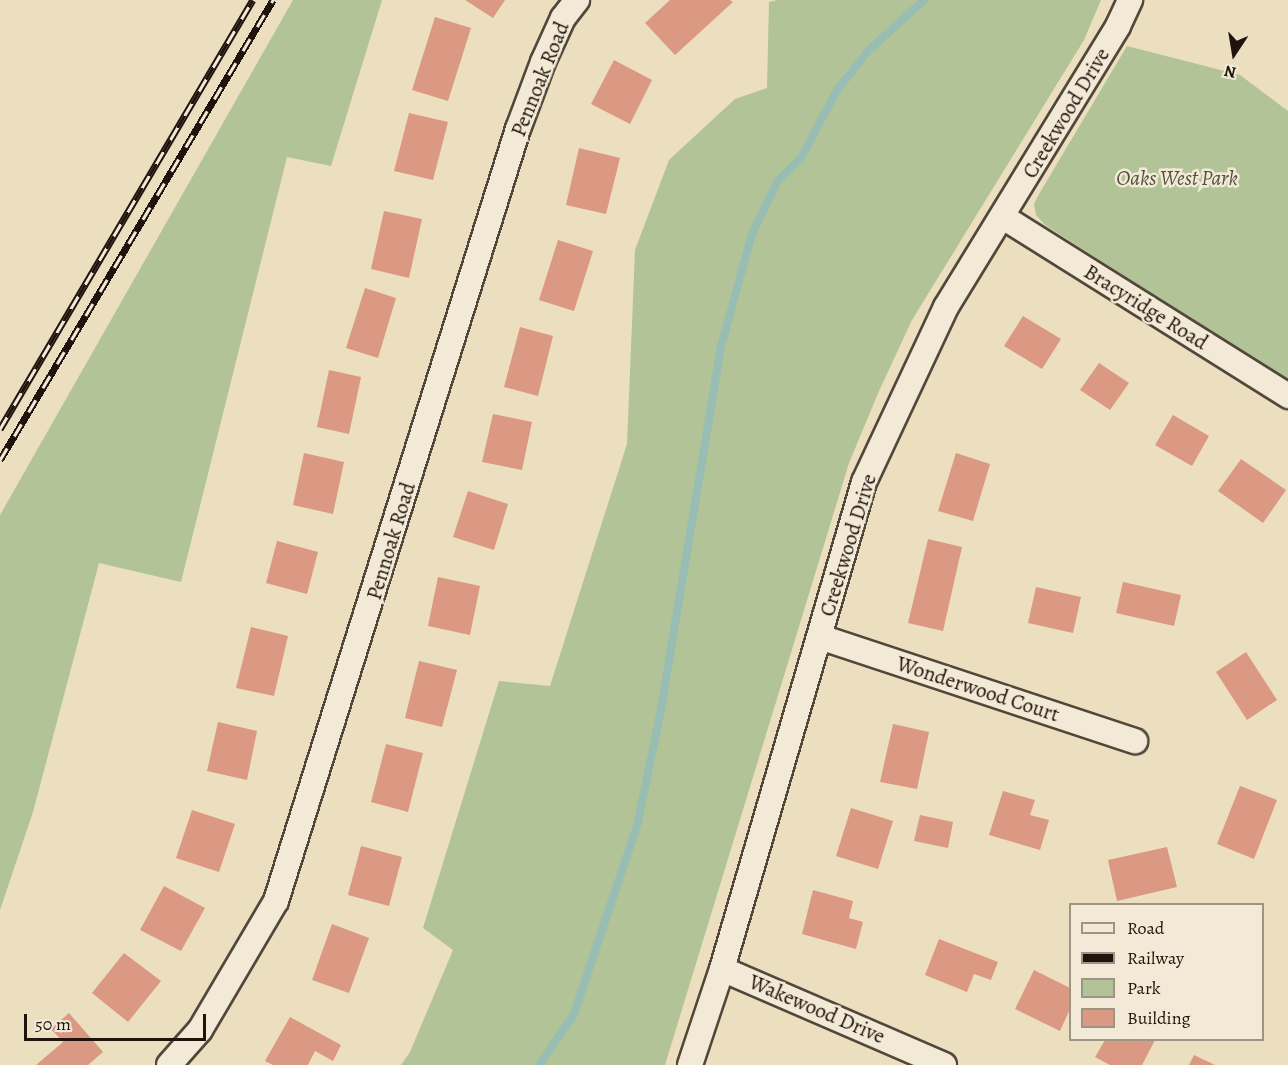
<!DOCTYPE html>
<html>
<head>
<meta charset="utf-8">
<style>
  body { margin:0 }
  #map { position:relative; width:1288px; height:1065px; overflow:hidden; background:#ebdfc0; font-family:Alegreya,serif }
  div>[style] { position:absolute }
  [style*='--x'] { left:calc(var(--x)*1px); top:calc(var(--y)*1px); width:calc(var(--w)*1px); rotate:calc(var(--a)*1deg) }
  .green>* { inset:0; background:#b1c397 }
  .stream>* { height:8px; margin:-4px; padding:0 4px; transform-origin:4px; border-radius:4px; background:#98bdb2 }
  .building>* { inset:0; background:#db9883 }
  .roads { filter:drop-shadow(2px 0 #52473a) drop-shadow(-2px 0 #52473a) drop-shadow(0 2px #52473a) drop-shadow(0 -2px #52473a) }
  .minor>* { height:24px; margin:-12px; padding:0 12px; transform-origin:12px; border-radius:12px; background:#f2ead6 }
  .rail>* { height:7px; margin-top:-3.5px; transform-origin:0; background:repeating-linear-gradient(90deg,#f2ead6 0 14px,#1f140d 0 28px); box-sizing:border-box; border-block:2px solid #1f140d }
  span { translate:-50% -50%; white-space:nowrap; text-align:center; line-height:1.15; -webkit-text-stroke:5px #f2ead6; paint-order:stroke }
  .street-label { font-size:21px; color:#1f140d }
  .park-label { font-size:21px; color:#52513d; font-style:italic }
  .legend { position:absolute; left:1069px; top:903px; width:195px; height:138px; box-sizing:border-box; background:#f2ead6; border:2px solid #9e9486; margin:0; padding:8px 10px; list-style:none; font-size:18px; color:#1f140d }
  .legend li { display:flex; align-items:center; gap:12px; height:30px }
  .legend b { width:30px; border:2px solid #9e9486 }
  .north { position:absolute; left:1204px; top:24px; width:60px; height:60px; -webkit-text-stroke:4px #f2ead6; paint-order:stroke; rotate:192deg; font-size:16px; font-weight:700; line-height:24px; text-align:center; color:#1f140d }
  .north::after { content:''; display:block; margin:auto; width:21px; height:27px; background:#1f140d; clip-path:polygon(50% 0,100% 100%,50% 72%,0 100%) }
  .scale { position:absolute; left:24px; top:1014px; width:182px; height:27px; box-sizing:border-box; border:3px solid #1f140d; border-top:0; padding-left:8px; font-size:18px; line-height:21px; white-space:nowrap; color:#1f140d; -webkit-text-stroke:4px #f2ead6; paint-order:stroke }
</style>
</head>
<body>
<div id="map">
  <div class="green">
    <i style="clip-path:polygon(293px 0,382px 0,331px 166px,287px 157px,181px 582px,99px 563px,33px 812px,0 910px,0 515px)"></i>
    <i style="clip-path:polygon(777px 0,1101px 0,1084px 40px,912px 320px,879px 391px,849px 463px,665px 1065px,401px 1065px,410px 1052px,453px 950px,423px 928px,499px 681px,550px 686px,627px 444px,635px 250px,669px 160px,735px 99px,767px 88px,769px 2px)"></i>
    <i style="clip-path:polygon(1127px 46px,1240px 75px,1288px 111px,1288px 381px,1045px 225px,1036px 215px,1034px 204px,1039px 194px)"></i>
  </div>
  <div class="stream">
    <i style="--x:539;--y:1065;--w:62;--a:-55.5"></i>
    <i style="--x:574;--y:1014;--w:198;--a:-71.5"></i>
    <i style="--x:637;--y:826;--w:113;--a:-78.3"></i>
    <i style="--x:660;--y:715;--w:373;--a:-80.6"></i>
    <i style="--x:721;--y:347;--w:117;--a:-74.7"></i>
    <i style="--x:752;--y:234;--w:58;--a:-64.3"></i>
    <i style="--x:777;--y:182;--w:34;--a:-45"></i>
    <i style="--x:801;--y:158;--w:77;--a:-62.1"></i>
    <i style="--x:837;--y:90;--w:50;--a:-51.5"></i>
    <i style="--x:868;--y:51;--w:76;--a:-42.3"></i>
  </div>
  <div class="building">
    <i style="clip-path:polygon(465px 0,505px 0,493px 18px)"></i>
    <i style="clip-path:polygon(670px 0,730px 0,733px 2px,675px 55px,645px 23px)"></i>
    <i style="clip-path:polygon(435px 17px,471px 28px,448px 101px,412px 90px)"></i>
    <i style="clip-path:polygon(614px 60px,652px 80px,630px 124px,591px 104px)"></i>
    <i style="clip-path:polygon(409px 113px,448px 122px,433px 180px,394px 171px)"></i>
    <i style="clip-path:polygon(579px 148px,620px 158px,606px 214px,566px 205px)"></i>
    <i style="clip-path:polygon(384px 211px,422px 219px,409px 278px,371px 269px)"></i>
    <i style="clip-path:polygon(558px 240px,593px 251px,574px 311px,539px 300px)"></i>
    <i style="clip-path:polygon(365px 288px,396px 298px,378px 358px,346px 348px)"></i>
    <i style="clip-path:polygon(1023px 316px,1061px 339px,1042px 369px,1004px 346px)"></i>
    <i style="clip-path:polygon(520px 327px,553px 336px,538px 396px,504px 387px)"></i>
    <i style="clip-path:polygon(1099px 363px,1129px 383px,1110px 410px,1080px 390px)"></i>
    <i style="clip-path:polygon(329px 370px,361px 377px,349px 434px,317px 427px)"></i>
    <i style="clip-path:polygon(493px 414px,532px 422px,522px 470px,482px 462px)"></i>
    <i style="clip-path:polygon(1173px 415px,1209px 436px,1192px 466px,1155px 445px)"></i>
    <i style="clip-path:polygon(304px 453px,344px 462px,333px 514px,293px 505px)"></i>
    <i style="clip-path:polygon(956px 453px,990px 464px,973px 521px,938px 511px)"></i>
    <i style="clip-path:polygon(1241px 459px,1286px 490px,1263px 523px,1218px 491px)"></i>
    <i style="clip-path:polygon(468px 491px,508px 504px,494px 550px,453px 537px)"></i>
    <i style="clip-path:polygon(928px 539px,962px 547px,943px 631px,908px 623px)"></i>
    <i style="clip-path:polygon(277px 541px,318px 552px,307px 594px,266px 583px)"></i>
    <i style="clip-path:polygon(438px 577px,480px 586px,470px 635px,428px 626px)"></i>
    <i style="clip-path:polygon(1123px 582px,1181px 595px,1174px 626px,1116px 613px)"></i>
    <i style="clip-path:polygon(1036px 587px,1081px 597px,1073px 633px,1028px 623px)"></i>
    <i style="clip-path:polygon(251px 627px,288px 636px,274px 696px,236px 688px)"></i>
    <i style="clip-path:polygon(1246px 652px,1277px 700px,1247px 720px,1216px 672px)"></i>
    <i style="clip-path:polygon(419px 661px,457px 670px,442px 727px,405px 718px)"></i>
    <i style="clip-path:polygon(218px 722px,257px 731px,247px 780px,207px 771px)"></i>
    <i style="clip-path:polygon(893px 724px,929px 732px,917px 789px,880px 782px)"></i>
    <i style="clip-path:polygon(386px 744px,423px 753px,408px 812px,371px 802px)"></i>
    <i style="clip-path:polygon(1240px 786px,1277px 800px,1254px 859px,1217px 844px)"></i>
    <i style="clip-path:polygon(1003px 791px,1035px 800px,1030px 815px,1049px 820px,1040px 850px,989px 835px)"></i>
    <i style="clip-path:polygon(851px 808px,893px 821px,878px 869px,836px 856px)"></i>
    <i style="clip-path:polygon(192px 810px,235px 824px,219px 872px,176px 858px)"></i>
    <i style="clip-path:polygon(920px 815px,953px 822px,948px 848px,914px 841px)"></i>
    <i style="clip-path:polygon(361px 846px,402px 857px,389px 906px,348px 895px)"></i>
    <i style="clip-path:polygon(1167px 847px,1177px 887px,1117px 901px,1108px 860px)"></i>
    <i style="clip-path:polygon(164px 886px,205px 908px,181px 951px,140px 930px)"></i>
    <i style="clip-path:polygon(813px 890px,853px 901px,849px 918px,863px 922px,856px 949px,802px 934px)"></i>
    <i style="clip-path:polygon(332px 924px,369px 938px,349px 993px,312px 980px)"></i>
    <i style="clip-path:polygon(939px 939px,998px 962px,991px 980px,974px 974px,967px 992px,925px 975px)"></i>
    <i style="clip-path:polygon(124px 953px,161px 981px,128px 1022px,92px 993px)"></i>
    <i style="clip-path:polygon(1034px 970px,1070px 988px,1070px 1009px,1060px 1031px,1015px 1009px)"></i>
    <i style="clip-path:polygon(69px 1013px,103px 1052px,88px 1065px,36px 1065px,63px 1042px,51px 1029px)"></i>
    <i style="clip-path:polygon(290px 1017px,341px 1045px,333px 1061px,315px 1051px,308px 1065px,273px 1065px,265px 1061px)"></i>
    <i style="clip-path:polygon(1105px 1040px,1155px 1040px,1142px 1065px,1110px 1065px,1095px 1057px)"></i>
    <i style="clip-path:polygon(1194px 1055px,1215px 1065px,1189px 1065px)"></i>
  </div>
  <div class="roads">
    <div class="minor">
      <i style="--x:1003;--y:217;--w:337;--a:32.1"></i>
      <i style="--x:820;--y:637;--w:332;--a:18.3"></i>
      <i style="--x:722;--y:969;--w:242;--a:23.4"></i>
      <i style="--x:169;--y:1065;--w:47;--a:-48.5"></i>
      <i style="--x:200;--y:1030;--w:150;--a:-59.5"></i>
      <i style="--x:276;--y:901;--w:809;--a:-72.6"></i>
      <i style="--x:518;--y:129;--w:72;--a:-69.5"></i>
      <i style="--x:543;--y:62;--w:48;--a:-65.6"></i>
      <i style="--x:563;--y:18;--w:23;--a:-52"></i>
      <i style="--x:690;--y:1065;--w:101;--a:-71.6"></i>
      <i style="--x:722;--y:969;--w:507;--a:-73.74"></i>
      <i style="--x:864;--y:482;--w:193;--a:-64.9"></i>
      <i style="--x:946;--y:307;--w:329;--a:-58.5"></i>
      <i style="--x:1118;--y:26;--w:29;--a:-65"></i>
    </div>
  </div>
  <div class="rail">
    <i style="--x:0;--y:429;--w:498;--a:-59.5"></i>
    <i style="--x:0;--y:460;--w:535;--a:-59.31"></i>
  </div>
  <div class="street-label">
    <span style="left:540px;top:79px;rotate:-68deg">Pennoak Road</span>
    <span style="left:1066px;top:113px;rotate:-59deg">Creekwood Drive</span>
    <span style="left:1146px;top:307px;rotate:32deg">Bracyridge Road</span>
    <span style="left:391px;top:541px;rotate:-73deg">Pennoak Road</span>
    <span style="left:848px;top:545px;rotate:-73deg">Creekwood Drive</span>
    <span style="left:978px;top:689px;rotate:18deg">Wonderwood Court</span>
    <span style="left:817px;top:1009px;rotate:23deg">Wakewood Drive</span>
  </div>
  <div class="park-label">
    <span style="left:1177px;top:178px">Oaks West Park</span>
  </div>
  <ul class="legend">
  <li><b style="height:8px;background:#f2ead6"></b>Road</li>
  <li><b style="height:8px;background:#1f140d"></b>Railway</li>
  <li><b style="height:16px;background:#b1c397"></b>Park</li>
  <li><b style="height:16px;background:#db9883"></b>Building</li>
  </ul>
  <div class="north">N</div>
  <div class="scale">50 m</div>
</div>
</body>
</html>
